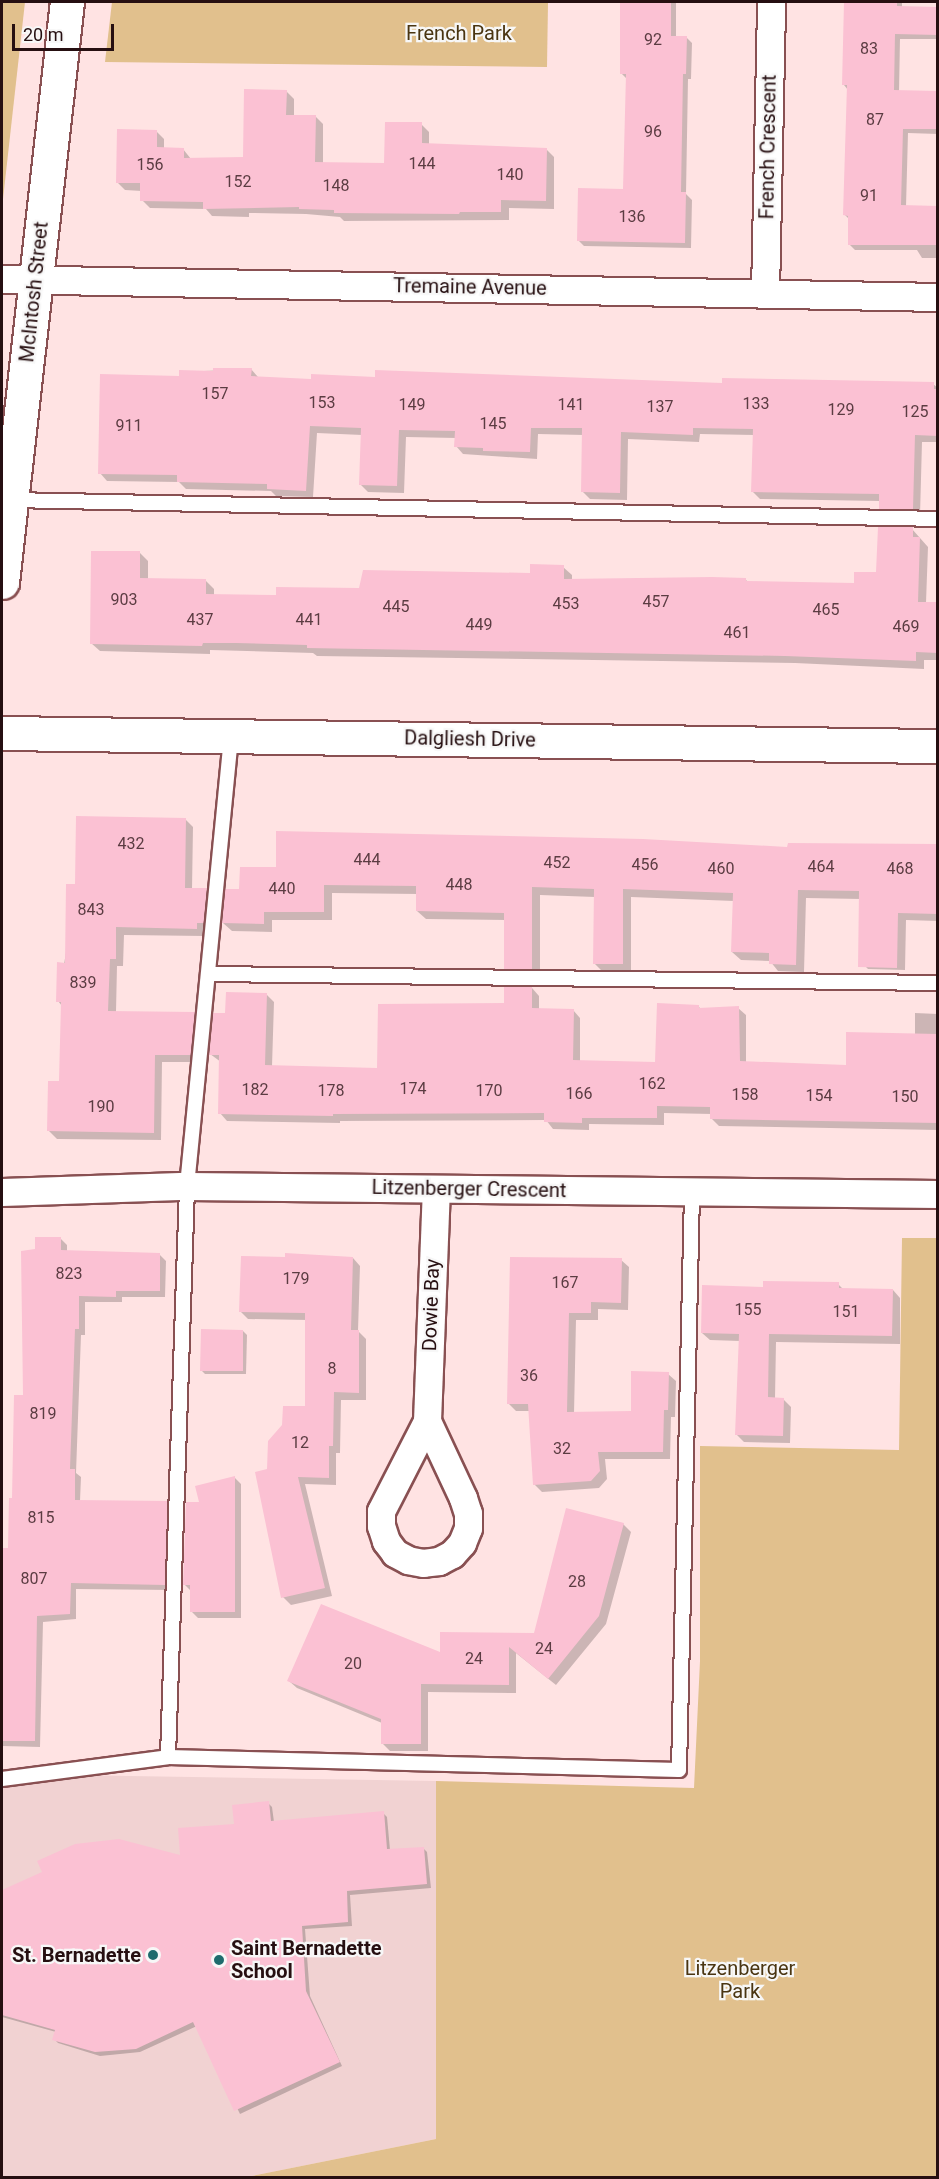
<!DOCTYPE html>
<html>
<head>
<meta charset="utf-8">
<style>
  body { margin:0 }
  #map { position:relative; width:939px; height:2179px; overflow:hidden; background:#ffe3e3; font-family:Roboto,sans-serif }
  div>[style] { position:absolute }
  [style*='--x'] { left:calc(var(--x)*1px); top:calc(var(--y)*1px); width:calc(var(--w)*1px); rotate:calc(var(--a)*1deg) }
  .built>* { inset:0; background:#f1d2d2 }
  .green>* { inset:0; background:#e1c08d }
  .shadow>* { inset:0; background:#0003 }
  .building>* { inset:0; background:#fbc1d3 }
  .roads { filter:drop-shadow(2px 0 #895052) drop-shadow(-2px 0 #895052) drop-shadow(0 2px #895052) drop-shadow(0 -2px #895052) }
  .service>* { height:14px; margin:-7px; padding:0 7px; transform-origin:7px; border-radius:7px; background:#fff }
  .minor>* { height:27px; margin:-13.5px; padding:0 13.5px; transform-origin:13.5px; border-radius:13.5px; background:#fff }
  .tertiary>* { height:33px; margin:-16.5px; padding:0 16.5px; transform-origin:16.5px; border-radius:16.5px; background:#fff }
  .dots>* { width:16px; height:16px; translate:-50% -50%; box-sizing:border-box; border:3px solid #f7f7f7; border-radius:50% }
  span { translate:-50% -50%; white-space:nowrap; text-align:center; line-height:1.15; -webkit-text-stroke:4.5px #f7f7f7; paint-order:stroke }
  .number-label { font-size:16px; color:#5b3c42 }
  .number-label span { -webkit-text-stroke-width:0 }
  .park-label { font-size:20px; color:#4a3511 }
  .street-label { font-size:20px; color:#260f11 }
  .poi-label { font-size:20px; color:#260f11; font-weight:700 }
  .left { translate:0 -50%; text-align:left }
  .right { translate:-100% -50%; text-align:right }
  .frame { position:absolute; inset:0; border:3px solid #260f11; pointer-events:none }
  .scale { position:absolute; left:12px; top:24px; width:102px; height:27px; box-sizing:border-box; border:3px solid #260f11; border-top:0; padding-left:8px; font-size:18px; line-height:21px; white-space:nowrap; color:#260f11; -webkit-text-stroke:4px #f7f7f7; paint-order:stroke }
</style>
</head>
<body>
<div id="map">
  <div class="built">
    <i style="clip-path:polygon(2px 1774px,436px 1781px,436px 2139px,247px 2177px,2px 2178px)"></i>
  </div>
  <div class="green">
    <i style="clip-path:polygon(2px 2px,25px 2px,2px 208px)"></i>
    <i style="clip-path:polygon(112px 2px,548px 2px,547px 67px,105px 62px)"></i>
    <i style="clip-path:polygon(902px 1238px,938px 1238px,937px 2177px,247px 2177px,436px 2139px,436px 1781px,694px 1788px,700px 1661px,700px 1446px,899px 1450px)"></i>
  </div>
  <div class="shadow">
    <i style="clip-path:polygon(622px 2px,676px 2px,676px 37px,686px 37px,692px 43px,691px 79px,688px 79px,686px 194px,692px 200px,691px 248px,584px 246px,578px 240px,625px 190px,627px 79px,621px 73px)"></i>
    <i style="clip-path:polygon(850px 2px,902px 2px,902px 7px,938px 9px,938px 39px,900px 39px,899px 92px,938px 92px,938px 134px,908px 133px,906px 207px,938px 207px,938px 258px,922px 258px,917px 250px,855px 250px,849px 244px,849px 219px,845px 215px,848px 90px,844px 85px)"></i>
    <i style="clip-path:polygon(286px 91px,294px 99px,294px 117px,315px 116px,323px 124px,323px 163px,385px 164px,421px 124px,429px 132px,429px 145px,546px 149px,554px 157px,554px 209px,509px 208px,509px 220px,344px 221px,340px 217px,306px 214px,249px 213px,249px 217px,212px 216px,206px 209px,150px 208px,142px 200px,142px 191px,125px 190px,117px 182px,156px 131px,164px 139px,164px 149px,183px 149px,191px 159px,245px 158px)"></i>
    <i style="clip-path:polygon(251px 369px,258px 377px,312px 381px,376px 379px,724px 384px,933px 384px,938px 388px,938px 442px,922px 442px,920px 516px,888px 516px,880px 508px,880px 501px,760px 499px,752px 491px,754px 435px,700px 434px,699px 442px,628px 439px,627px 500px,590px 499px,582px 491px,584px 435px,538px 434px,537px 459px,463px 454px,456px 446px,456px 438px,406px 437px,404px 493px,368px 492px,360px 484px,362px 435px,317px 433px,313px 497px,276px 496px,271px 491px,186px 489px,179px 482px,107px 481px,100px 473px,180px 378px,180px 372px)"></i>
    <i style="clip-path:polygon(912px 529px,928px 547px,926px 603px,938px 603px,938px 660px,924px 660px,924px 669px,795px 663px,317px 656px,313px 653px,210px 650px,210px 654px,100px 651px,91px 643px,140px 553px,148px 561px,148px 580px,206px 581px,214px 589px,214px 596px,273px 597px,360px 590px,532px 574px,563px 567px,572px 575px,572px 580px,745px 579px,749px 583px,855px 585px,878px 574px)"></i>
    <i style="clip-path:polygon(185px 819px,193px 827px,192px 890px,206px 890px,214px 898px,211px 930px,204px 930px,204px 936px,124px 935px,123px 966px,117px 966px,116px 1012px,194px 1014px,202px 1021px,198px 1062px,162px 1062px,161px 1140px,57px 1139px,49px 1131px,60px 1083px,62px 1006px,58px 1001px,77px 885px)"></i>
    <i style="clip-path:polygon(938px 845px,938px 921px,906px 920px,905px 970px,868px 969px,860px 961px,861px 899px,806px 898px,804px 972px,778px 971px,770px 961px,741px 960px,732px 952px,734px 901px,631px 897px,631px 972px,603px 972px,594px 963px,595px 897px,540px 895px,540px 977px,514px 976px,505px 968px,506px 920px,426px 919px,417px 911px,418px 894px,332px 893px,332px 920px,272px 920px,272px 932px,232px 931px,223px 923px,226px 890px,789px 848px)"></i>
    <i style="clip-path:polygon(532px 988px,539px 996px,539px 1010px,573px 1010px,580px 1018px,580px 1061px,656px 1063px,698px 1006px,701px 1009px,738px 1008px,746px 1015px,746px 1063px,847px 1066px,915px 1035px,915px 1013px,938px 1014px,938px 1130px,719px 1126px,712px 1119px,712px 1114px,664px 1113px,664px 1125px,589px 1124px,589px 1130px,553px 1129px,546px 1120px,340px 1121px,340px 1123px,227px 1121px,220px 1113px,221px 1062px,210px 1054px,226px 1014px,267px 995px,274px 1002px,272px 1067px,378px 1070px)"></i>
    <i style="clip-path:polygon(60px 1238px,67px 1245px,67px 1252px,159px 1254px,166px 1261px,165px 1297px,122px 1297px,122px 1302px,85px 1302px,85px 1335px,81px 1335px,76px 1473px,81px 1477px,80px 1501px,167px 1503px,173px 1509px,171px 1590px,76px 1589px,76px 1619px,43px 1622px,40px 1747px,2px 1746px,2px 1648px,36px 1251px)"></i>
    <i style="clip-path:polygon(353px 1258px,360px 1266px,358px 1331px,366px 1339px,366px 1400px,341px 1400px,340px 1453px,336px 1453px,336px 1485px,305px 1484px,332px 1596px,291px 1605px,283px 1597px,269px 1470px,307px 1408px,307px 1320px,248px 1319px,240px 1311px)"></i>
    <i style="clip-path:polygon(511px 1258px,621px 1260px,629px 1267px,628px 1310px,598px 1309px,598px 1320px,576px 1320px,574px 1414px,632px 1413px,668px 1374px,676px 1381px,675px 1417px,671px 1417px,670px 1459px,605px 1459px,607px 1479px,599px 1488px,542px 1492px,534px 1484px,530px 1411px,516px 1411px,508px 1403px)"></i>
    <i style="clip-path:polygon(838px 1284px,844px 1290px,893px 1290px,900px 1298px,900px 1344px,776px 1342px,775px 1399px,783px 1399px,791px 1407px,790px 1443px,744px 1442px,737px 1435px,740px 1341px,710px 1340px,702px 1333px,764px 1289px)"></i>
    <i style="clip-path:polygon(243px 1331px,247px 1335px,246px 1374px,205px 1374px,201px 1370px)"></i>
    <i style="clip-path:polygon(235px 1478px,241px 1484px,241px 1618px,198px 1618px,192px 1612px,191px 1591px,184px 1584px,201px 1503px)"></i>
    <i style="clip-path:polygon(623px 1524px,631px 1532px,606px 1624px,556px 1685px,516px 1653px,516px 1693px,428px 1692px,428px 1751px,390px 1751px,382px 1743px,382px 1723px,297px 1688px,289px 1681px,441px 1654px,535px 1634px)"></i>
    <i style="clip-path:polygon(268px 1803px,272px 1807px,274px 1822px,383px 1813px,387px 1817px,390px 1850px,423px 1848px,427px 1852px,431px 1888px,350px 1895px,352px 1926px,305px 1929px,310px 1996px,342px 2066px,240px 2114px,197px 2026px,140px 2052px,100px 2056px,58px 2043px,54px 2039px,56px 2032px,2px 2017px,2px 1982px,5px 1970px,2px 1963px,2px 1892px,44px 1872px,181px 1857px)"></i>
  </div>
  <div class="building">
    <i style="clip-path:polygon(620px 2px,671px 2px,671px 36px,687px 36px,686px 74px,683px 74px,681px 192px,686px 192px,685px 243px,577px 241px,578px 188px,623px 189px,626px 74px,620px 74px)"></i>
    <i style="clip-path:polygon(844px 2px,897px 2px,897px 6px,938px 7px,938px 35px,895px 34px,894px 90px,938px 91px,938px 129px,903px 129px,901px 205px,938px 206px,938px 245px,848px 245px,848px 216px,843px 215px,847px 85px,842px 85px)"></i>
    <i style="clip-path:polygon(244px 89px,287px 90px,286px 115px,316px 115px,315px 162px,384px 163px,385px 122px,422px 122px,422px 143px,547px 148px,546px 201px,501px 200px,501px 212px,460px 212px,459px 214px,334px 213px,334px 210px,299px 209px,299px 207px,203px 209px,203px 202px,140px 201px,140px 183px,116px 183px,117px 129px,157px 130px,157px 147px,184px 148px,184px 158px,243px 157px)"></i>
    <i style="clip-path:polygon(213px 368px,252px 368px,251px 376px,311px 379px,311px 374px,375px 377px,375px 370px,722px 383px,722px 378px,934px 382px,934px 389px,938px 389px,938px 436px,915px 435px,913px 509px,879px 509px,879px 494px,751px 492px,753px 429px,693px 428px,693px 435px,621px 432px,620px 493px,581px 492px,582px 428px,531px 428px,530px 452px,483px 451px,483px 448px,454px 447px,455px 431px,399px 430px,397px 486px,359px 485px,361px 428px,310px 426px,306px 491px,267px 489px,267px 484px,177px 482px,177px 475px,98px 474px,100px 374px,179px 376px,179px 370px,213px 371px)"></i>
    <i style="clip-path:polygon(878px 527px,913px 527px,913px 537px,920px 537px,918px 602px,938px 602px,938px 653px,916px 652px,916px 661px,785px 656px,307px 648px,307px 645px,236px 643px,203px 643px,202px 646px,90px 644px,91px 551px,140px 551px,140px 578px,206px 579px,206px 594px,273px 595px,276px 595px,276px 587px,359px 588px,363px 570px,530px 573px,530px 564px,564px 565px,564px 579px,712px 577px,746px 578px,746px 581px,854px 583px,854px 572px,876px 572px)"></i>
    <i style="clip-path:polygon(76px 816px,186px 818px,185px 888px,207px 888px,204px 923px,197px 923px,197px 929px,116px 927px,116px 959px,110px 959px,108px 1011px,195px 1012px,191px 1055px,155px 1055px,154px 1133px,47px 1131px,48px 1081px,59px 1081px,61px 1002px,56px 1002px,57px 962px,65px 963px,66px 884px,75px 884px)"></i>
    <i style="clip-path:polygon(276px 831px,643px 839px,787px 847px,788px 843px,938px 844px,938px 914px,898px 913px,897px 968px,858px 967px,859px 891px,798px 890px,796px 965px,769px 964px,769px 953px,731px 952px,733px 893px,623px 889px,623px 964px,593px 964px,594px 889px,532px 887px,532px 969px,504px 969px,504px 913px,416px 911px,416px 886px,324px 885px,324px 912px,264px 912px,264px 924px,222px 923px,225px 889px,239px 889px,240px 867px,276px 867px)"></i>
    <i style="clip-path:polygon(504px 987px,532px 987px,532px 1008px,574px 1009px,573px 1060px,655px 1062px,657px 1003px,699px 1005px,699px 1008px,739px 1006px,740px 1061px,846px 1065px,846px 1032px,938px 1034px,938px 1123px,710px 1119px,710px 1107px,657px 1106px,657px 1118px,582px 1118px,582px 1123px,544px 1122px,544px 1113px,333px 1114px,333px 1116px,218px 1114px,219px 1055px,209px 1055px,213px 1013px,225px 1013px,226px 992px,267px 993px,265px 1065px,377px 1068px,378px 1004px,504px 1003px)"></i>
    <i style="clip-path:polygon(35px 1237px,61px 1237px,61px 1250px,160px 1253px,160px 1291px,116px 1291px,116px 1297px,79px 1296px,79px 1329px,75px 1329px,70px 1469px,75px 1469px,75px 1500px,168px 1501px,165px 1585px,71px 1583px,70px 1614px,37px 1616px,35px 1741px,2px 1741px,2px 1548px,8px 1548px,9px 1498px,12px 1498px,14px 1395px,23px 1395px,21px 1251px,35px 1249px)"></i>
    <i style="clip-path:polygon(285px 1253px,353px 1257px,351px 1330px,359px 1330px,359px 1393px,334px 1392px,333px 1446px,329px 1446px,329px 1478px,298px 1477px,325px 1588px,281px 1598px,255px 1472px,267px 1469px,268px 1441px,282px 1425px,283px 1406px,305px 1406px,305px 1313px,239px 1312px,241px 1256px,285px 1257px)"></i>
    <i style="clip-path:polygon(510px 1257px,622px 1258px,621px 1303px,591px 1302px,591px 1313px,569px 1313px,567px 1412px,631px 1411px,631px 1371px,669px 1372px,668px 1410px,664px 1410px,663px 1452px,598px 1452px,600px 1471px,591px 1481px,533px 1485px,528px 1404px,507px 1404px)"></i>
    <i style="clip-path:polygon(763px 1281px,839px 1282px,839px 1288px,893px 1289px,892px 1336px,769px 1334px,768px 1397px,784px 1398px,783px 1436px,735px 1435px,739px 1334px,701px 1333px,702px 1285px,763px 1287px)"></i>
    <i style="clip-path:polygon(201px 1329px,243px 1330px,243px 1371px,200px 1371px)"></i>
    <i style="clip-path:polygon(235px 1476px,235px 1612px,190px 1612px,190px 1585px,183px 1585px,186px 1502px,199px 1502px,195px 1486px)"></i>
    <i style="clip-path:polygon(566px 1508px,624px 1523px,599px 1616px,548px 1679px,509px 1647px,509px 1685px,421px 1684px,421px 1744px,381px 1744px,381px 1719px,287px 1681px,321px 1604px,440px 1652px,440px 1632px,534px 1633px)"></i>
    <i style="clip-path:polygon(269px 1801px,271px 1821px,384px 1811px,387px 1849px,424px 1847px,427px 1884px,347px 1891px,348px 1922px,302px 1926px,306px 1991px,340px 2062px,234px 2111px,193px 2022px,136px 2049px,95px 2052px,52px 2040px,55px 2030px,2px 2015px,2px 1890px,42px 1872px,37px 1861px,75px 1844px,119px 1839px,180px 1855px,178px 1828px,234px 1824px,232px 1805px)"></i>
  </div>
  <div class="roads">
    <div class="service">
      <i style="--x:10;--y:500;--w:928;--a:1.17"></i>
      <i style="--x:210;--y:974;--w:728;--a:0.71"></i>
      <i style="--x:168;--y:1757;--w:571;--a:-88.09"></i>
      <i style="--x:187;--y:1186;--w:452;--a:-84.4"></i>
      <i style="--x:2;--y:1779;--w:167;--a:-7.5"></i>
      <i style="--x:168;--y:1757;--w:511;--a:1.46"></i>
      <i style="--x:679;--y:1770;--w:578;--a:-88.71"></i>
    </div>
    <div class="minor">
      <i style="--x:2;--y:279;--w:936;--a:1.1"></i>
      <i style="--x:765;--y:293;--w:291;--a:-88.8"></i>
      <i style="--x:2;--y:1192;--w:185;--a:-1.9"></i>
      <i style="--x:187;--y:1186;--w:751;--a:0.61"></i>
      <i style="--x:427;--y:1421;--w:85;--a:64.9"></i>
      <i style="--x:463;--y:1498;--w:16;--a:72"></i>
      <i style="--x:468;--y:1513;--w:15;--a:90"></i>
      <i style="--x:468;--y:1528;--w:16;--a:112"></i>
      <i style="--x:462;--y:1543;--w:15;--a:132"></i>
      <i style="--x:452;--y:1554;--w:15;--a:152"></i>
      <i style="--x:439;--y:1561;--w:16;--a:173"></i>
      <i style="--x:423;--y:1563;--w:15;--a:-169"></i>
      <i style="--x:408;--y:1560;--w:15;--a:-152"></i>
      <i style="--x:395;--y:1553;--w:15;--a:-127"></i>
      <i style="--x:386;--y:1541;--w:16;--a:-108"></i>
      <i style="--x:381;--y:1526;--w:15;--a:-90"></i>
      <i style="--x:381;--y:1511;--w:101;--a:-62.9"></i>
      <i style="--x:427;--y:1421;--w:232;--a:-87.8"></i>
    </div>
    <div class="tertiary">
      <i style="--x:2;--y:582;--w:584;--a:-83.61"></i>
      <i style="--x:2;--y:733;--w:936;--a:0.8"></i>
    </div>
  </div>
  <div class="dots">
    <i style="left:153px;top:1955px;background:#1f6b6d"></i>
    <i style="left:219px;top:1960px;background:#1f6b6d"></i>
  </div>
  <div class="number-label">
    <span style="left:653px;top:40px">92</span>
    <span style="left:869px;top:49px">83</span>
    <span style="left:875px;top:120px">87</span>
    <span style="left:653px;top:132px">96</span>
    <span style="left:422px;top:164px">144</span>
    <span style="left:150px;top:165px">156</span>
    <span style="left:510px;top:175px">140</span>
    <span style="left:238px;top:182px">152</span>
    <span style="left:336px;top:186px">148</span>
    <span style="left:869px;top:196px">91</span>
    <span style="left:632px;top:217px">136</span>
    <span style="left:215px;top:394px">157</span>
    <span style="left:322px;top:403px">153</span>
    <span style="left:756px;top:404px">133</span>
    <span style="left:412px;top:405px">149</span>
    <span style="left:571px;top:405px">141</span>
    <span style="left:660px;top:407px">137</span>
    <span style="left:841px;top:410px">129</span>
    <span style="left:915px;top:412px">125</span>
    <span style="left:493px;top:424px">145</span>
    <span style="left:129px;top:426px">911</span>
    <span style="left:124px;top:600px">903</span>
    <span style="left:656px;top:602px">457</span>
    <span style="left:566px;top:604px">453</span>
    <span style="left:396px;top:607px">445</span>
    <span style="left:826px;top:610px">465</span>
    <span style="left:200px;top:620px">437</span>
    <span style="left:309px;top:620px">441</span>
    <span style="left:479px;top:625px">449</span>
    <span style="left:906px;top:627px">469</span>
    <span style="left:737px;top:633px">461</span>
    <span style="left:131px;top:844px">432</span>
    <span style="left:367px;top:860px">444</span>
    <span style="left:557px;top:863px">452</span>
    <span style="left:645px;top:865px">456</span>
    <span style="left:821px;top:867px">464</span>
    <span style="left:721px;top:869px">460</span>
    <span style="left:900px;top:869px">468</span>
    <span style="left:459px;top:885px">448</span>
    <span style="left:282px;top:889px">440</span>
    <span style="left:91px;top:910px">843</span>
    <span style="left:83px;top:983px">839</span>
    <span style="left:652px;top:1084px">162</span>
    <span style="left:413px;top:1089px">174</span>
    <span style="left:255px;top:1090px">182</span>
    <span style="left:331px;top:1091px">178</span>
    <span style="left:489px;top:1091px">170</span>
    <span style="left:579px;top:1094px">166</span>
    <span style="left:745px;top:1095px">158</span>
    <span style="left:819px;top:1096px">154</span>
    <span style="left:905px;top:1097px">150</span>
    <span style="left:101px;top:1107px">190</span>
    <span style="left:69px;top:1274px">823</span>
    <span style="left:296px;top:1279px">179</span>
    <span style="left:565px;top:1283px">167</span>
    <span style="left:748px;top:1310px">155</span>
    <span style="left:846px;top:1312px">151</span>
    <span style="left:332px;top:1369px">8</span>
    <span style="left:529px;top:1376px">36</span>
    <span style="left:43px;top:1414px">819</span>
    <span style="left:300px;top:1443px">12</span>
    <span style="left:562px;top:1449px">32</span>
    <span style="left:41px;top:1518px">815</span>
    <span style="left:34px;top:1579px">807</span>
    <span style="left:577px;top:1582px">28</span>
    <span style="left:544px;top:1649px">24</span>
    <span style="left:474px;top:1659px">24</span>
    <span style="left:353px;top:1664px">20</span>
  </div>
  <div class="park-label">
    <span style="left:459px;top:33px">French Park</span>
    <span style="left:740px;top:1980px">Litzenberger<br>Park</span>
  </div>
  <div class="street-label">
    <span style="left:768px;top:147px;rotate:-89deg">French Crescent</span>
    <span style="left:470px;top:287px;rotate:1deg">Tremaine Avenue</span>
    <span style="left:34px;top:292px;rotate:-84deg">McIntosh Street</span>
    <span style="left:470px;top:739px;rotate:1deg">Dalgliesh Drive</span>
    <span style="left:469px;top:1189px;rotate:1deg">Litzenberger Crescent</span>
    <span style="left:431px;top:1305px;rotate:-88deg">Dowie Bay</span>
  </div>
  <div class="poi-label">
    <span class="left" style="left:231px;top:1960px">Saint Bernadette<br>School</span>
    <span class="right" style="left:141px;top:1955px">St. Bernadette</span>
  </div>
  <div class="frame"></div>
  <div class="scale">20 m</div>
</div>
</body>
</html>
